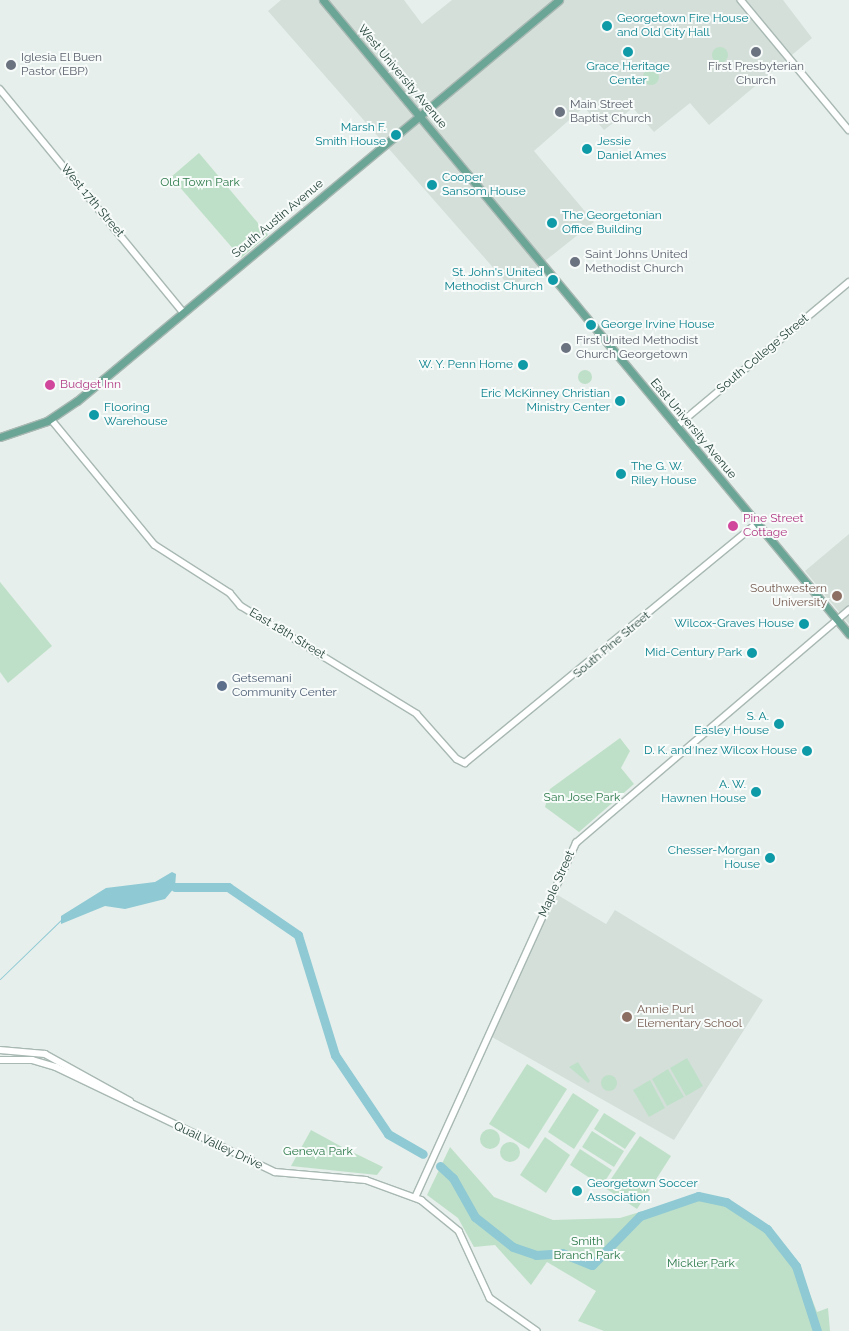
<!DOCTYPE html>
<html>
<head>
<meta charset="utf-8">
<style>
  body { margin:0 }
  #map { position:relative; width:849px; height:1331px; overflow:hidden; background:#e6efeb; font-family:Raleway,sans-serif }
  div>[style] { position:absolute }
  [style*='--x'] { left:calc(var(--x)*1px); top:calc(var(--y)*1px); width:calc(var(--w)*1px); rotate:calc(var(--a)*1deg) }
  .built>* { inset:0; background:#d4dfda }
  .green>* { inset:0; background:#bfe0c8 }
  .round { border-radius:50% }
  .water>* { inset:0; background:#8ec9d4 }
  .stream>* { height:1px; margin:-0.5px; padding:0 0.5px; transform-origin:0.5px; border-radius:0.5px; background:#8ec9d4 }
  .river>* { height:9px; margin:-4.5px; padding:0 4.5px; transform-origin:4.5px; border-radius:4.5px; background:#8ec9d4 }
  .roads { filter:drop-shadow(1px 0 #a8b8b2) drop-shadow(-1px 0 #a8b8b2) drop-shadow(0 1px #a8b8b2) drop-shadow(0 -1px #a8b8b2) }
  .minor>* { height:5.5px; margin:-2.75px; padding:0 2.75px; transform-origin:2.75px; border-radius:2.75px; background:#fff }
  .major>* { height:7px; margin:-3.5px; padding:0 3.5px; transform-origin:3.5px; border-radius:3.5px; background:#6aa596 }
  .dots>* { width:14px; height:14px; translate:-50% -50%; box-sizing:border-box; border:2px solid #f7fbf9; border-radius:50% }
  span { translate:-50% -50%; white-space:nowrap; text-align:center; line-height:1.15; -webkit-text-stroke:4px #f7fbf9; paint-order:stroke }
  .culture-label { font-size:12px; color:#0d838f }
  .left { translate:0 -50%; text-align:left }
  .right { translate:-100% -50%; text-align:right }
  .worship-label { font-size:12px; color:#5b616d }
  .street-label { font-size:12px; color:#24423a }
  .park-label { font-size:12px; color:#2d7a4b }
  .hotel-label { font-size:12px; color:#b23c85 }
  .education-label { font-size:12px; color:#785e54 }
  .service-label { font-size:12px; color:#4e5e75 }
</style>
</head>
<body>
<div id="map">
  <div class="built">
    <i style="clip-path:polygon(281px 0,404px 0,422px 24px,452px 0,783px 0,812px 38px,709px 125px,690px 103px,654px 132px,633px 108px,604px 130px,584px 107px,534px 151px,594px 222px,511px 288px,268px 11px)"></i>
    <i style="clip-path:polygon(849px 534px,849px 624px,805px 571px)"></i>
    <i style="clip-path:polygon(556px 894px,606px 924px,615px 910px,763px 1000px,674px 1140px,492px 1037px)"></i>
  </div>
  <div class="green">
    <i class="round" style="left:712px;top:47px;width:16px;height:16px"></i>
    <i class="round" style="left:643px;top:69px;width:16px;height:16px"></i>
    <i style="clip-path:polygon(199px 153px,268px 235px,241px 258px,171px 177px)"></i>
    <i class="round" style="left:578px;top:370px;width:14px;height:14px"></i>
    <i style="clip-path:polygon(0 582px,52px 646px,8px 683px,0 672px)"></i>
    <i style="clip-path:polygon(620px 738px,630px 751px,621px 768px,634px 784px,579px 832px,545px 807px,550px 789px)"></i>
    <i style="clip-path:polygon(687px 1058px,703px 1086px,686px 1096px,670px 1068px)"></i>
    <i style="clip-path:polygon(578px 1062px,590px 1081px,588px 1083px,569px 1067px)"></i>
    <i style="clip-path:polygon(527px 1064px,567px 1089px,529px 1149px,489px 1124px)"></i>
    <i style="clip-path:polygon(668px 1069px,684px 1097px,667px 1106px,652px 1079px)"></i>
    <i class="round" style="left:601px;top:1075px;width:16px;height:16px"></i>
    <i style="clip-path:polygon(650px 1080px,665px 1108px,649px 1117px,633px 1090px)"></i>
    <i style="clip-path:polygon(573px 1093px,599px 1110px,574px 1149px,548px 1132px)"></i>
    <i style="clip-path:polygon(604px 1113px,636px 1133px,625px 1149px,594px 1129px)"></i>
    <i class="round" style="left:480px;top:1129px;width:20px;height:20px"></i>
    <i style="clip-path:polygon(311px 1130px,344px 1148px,383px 1167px,377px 1175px,291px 1166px)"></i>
    <i style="clip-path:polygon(592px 1131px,624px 1151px,614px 1167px,582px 1147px)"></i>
    <i style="clip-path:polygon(640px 1136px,671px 1156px,637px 1209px,605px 1188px)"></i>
    <i style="clip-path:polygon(545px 1137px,570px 1155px,546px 1193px,520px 1175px)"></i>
    <i class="round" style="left:500px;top:1142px;width:20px;height:20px"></i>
    <i style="clip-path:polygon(450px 1147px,494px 1197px,553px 1220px,620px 1218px,696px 1195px,722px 1199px,772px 1231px,799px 1267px,817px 1312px,828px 1308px,830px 1331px,604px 1331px,578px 1321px,596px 1291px,547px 1262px,531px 1285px,495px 1245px,474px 1247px,458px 1218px,427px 1195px)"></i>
    <i style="clip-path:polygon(580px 1149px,612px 1170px,602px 1186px,570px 1165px)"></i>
  </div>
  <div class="water">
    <i style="clip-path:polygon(172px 872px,176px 874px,175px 887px,165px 899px,125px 909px,105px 906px,61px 924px,61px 916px,106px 888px,155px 882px)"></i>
  </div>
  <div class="stream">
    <i style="--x:0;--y:979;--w:86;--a:-44.1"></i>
  </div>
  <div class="river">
    <i style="--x:175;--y:887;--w:53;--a:0"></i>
    <i style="--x:228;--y:887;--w:85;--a:34.4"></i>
    <i style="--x:298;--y:935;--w:126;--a:72.9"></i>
    <i style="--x:335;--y:1055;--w:95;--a:56.1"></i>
    <i style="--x:388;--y:1134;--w:40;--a:29.7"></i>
    <i style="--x:440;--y:1166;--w:18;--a:43"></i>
    <i style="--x:453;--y:1178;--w:45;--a:60.6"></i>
    <i style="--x:475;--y:1217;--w:48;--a:38.3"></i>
    <i style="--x:513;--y:1247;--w:24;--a:19"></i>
    <i style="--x:536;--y:1255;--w:26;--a:-4"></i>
    <i style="--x:562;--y:1253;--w:32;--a:22"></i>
    <i style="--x:592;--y:1265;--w:69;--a:-45.6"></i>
    <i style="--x:640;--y:1216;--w:61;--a:-19"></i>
    <i style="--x:698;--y:1196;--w:29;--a:12"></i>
    <i style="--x:726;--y:1202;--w:49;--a:33.4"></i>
    <i style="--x:767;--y:1229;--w:47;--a:51.9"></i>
    <i style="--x:796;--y:1266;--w:68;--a:72.1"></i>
  </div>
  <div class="roads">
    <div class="minor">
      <i style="--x:741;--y:0;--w:169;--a:50.3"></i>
      <i style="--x:0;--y:89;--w:290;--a:50.6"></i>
      <i style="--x:51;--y:419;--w:163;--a:50.5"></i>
      <i style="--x:155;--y:545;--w:89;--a:32.6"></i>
      <i style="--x:230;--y:593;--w:17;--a:50"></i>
      <i style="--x:241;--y:606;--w:206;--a:31.5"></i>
      <i style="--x:417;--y:714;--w:60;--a:48.4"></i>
      <i style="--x:457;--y:759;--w:9;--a:27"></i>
      <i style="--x:465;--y:763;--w:378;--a:-39.4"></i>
      <i style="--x:677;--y:426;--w:224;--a:-39.9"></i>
      <i style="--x:0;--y:1050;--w:45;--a:5.1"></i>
      <i style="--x:45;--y:1054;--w:97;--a:28.9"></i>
      <i style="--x:0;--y:1060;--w:32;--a:0"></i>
      <i style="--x:32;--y:1060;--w:25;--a:16"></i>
      <i style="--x:56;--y:1067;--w:243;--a:25.6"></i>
      <i style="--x:275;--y:1172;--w:91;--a:5"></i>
      <i style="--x:366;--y:1180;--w:59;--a:20"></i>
      <i style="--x:421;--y:1200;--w:49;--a:39.2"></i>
      <i style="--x:459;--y:1231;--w:74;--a:65.2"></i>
      <i style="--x:490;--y:1298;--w:57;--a:35.1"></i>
      <i style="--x:415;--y:1198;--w:390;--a:-65.6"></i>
      <i style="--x:576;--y:843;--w:359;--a:-40.5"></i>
    </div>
    <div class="major">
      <i style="--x:323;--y:0;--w:824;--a:50.32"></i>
      <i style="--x:0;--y:437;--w:50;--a:-18.8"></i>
      <i style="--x:47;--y:421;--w:36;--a:-34"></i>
      <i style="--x:77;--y:401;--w:627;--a:-39.76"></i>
    </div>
  </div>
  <div class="dots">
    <i style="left:607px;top:26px;background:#0f9aa8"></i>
    <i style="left:628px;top:52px;background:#0f9aa8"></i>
    <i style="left:756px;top:52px;background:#6b7280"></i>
    <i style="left:11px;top:65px;background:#6b7280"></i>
    <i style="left:560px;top:112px;background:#6b7280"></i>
    <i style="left:396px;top:135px;background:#0f9aa8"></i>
    <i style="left:587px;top:149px;background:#0f9aa8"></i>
    <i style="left:432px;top:185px;background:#0f9aa8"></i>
    <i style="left:552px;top:223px;background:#0f9aa8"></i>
    <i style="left:575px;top:262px;background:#6b7280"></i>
    <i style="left:553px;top:280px;background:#0f9aa8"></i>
    <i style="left:591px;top:325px;background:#0f9aa8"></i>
    <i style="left:566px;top:348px;background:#6b7280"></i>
    <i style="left:523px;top:365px;background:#0f9aa8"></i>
    <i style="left:50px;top:385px;background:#d1479c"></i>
    <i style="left:620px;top:401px;background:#0f9aa8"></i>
    <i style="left:94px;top:415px;background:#0f9aa8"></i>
    <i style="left:621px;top:474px;background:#0f9aa8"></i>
    <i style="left:733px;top:526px;background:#d1479c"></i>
    <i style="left:837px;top:596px;background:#8d6e63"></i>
    <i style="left:804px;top:624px;background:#0f9aa8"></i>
    <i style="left:752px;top:653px;background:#0f9aa8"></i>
    <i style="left:222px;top:686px;background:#5c6f8a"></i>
    <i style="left:779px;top:724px;background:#0f9aa8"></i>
    <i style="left:807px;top:751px;background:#0f9aa8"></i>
    <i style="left:756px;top:792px;background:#0f9aa8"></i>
    <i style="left:770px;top:858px;background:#0f9aa8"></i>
    <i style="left:627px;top:1017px;background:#8d6e63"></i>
    <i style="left:577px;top:1191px;background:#0f9aa8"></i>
  </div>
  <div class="culture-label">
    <span class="left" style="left:617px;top:26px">Georgetown Fire House<br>and Old City Hall</span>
    <span style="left:628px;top:74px">Grace Heritage<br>Center</span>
    <span class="right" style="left:386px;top:135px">Marsh F.<br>Smith House</span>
    <span class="left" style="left:597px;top:149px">Jessie<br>Daniel Ames</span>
    <span class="left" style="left:442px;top:185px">Cooper<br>Sansom House</span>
    <span class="left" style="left:562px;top:223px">The Georgetonian<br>Office Building</span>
    <span class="right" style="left:543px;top:280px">St. John's United<br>Methodist Church</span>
    <span class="left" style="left:601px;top:325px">George Irvine House</span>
    <span class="right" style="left:513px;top:365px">W. Y. Penn Home</span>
    <span class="right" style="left:610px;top:401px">Eric McKinney Christian<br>Ministry Center</span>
    <span class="left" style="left:104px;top:415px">Flooring<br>Warehouse</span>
    <span class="left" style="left:631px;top:474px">The G. W.<br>Riley House</span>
    <span class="right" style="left:794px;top:624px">Wilcox-Graves House</span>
    <span class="right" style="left:742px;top:653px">Mid-Century Park</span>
    <span class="right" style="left:769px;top:724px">S. A.<br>Easley House</span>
    <span class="right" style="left:797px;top:751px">D. K. and Inez Wilcox House</span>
    <span class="right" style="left:746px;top:792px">A. W.<br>Hawnen House</span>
    <span class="right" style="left:760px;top:858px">Chesser-Morgan<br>House</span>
    <span class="left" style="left:587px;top:1191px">Georgetown Soccer<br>Association</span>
  </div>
  <div class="worship-label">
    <span class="left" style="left:21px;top:65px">Iglesia El Buen<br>Pastor (EBP)</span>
    <span style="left:756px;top:74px">First Presbyterian<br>Church</span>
    <span class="left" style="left:570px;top:112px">Main Street<br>Baptist Church</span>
    <span class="left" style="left:585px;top:262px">Saint Johns United<br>Methodist Church</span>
    <span class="left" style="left:576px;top:348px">First United Methodist<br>Church Georgetown</span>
  </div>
  <div class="street-label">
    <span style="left:402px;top:77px;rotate:50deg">West University Avenue</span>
    <span style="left:92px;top:201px;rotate:50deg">West 17th Street</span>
    <span style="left:278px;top:219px;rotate:-40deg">South Austin Avenue</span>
    <span style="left:763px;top:354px;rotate:-40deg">South College Street</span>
    <span style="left:693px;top:429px;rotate:50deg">East University Avenue</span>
    <span style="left:287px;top:634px;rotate:31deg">East 18th Street</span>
    <span style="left:612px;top:645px;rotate:-40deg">South Pine Street</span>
    <span style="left:557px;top:884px;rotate:-66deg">Maple Street</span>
    <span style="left:218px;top:1146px;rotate:25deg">Quail Valley Drive</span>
  </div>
  <div class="park-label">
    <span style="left:200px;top:183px">Old Town Park</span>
    <span style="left:582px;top:798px">San Jose Park</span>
    <span style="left:318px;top:1152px">Geneva Park</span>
    <span style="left:587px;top:1249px">Smith<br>Branch Park</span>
    <span style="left:701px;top:1264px">Mickler Park</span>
  </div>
  <div class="hotel-label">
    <span class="left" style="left:60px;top:385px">Budget Inn</span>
    <span class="left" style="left:743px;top:526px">Pine Street<br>Cottage</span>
  </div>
  <div class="education-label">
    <span class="right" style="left:827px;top:596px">Southwestern<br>University</span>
    <span class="left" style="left:637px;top:1017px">Annie Purl<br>Elementary School</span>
  </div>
  <div class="service-label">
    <span class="left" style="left:232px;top:686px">Getsemani<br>Community Center</span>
  </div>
</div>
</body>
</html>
